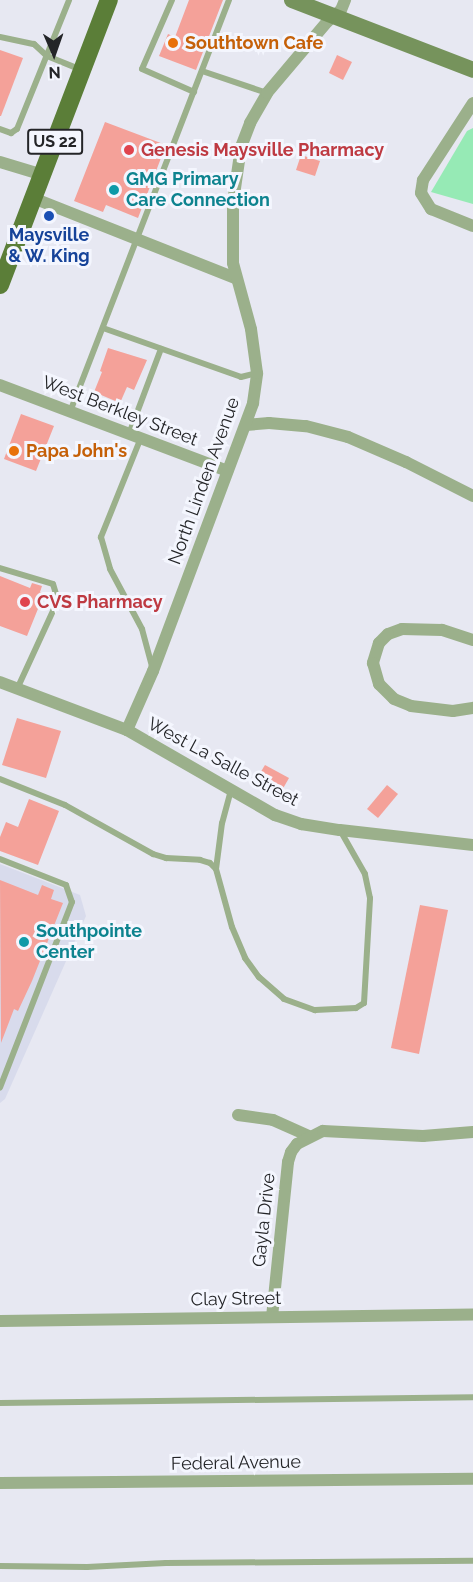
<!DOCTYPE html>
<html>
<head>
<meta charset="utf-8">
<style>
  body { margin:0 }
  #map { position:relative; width:473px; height:1582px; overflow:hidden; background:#e7e8f2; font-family:Raleway,sans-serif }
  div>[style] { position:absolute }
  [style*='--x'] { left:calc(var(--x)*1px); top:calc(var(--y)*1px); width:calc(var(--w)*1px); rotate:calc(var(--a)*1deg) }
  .built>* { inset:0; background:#d8dbec }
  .green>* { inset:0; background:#96eab5 }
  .building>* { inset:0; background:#f4a199 }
  .lane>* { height:6px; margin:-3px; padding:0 3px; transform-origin:3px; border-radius:3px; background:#9bb08b }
  .street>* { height:12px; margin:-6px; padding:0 6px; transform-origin:6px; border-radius:6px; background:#9bb08b }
  .secondary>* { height:16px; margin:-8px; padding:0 8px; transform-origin:8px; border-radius:8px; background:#76935c }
  .primary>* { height:18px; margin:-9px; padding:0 9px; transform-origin:9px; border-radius:9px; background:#5b7e38 }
  .dots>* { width:16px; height:16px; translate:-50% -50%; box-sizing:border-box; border:3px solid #f4f6fe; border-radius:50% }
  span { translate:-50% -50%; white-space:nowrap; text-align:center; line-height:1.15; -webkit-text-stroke:6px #f4f6fe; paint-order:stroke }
  .shield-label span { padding:2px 4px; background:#f4f6fe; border:2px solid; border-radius:4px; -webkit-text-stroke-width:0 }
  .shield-label { font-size:16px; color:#242528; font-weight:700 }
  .food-label { font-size:18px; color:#c56008; font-weight:700 }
  .left { translate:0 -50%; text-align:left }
  .health-label { font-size:18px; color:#be3a42; font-weight:700 }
  .culture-label { font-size:18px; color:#0d838f; font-weight:700 }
  .transit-label { font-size:18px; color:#164399; font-weight:700 }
  .street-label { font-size:18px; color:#242528 }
  .north { position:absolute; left:24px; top:24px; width:60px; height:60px; -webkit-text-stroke:4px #f4f6fe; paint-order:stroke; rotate:178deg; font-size:16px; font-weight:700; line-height:24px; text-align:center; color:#242528 }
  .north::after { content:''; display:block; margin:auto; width:21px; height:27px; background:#242528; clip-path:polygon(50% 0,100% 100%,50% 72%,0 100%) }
</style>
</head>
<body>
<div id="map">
  <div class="built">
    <i style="clip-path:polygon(0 864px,80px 895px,86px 916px,5px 1099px,0 1103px)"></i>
  </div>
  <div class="green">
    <i style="clip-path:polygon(473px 128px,473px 204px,431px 192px,467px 131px)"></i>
  </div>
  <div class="building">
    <i style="clip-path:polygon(189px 0,223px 0,196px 70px,159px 56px,168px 34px,175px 37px)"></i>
    <i style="clip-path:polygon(0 50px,23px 58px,1px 116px,0 116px)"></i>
    <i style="clip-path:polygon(337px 55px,352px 62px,343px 80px,329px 73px)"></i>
    <i style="clip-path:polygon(105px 122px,166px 145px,138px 218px,106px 205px,103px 212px,74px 201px)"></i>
    <i style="clip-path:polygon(301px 155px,320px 161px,315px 176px,296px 170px)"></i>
    <i style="clip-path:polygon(108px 348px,147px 360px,134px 390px,127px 387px,120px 403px,94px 392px,102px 372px,100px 371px)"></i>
    <i style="clip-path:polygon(21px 414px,54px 426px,36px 471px,4px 459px)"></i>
    <i style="clip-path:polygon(0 576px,30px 588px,32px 583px,42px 586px,40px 592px,44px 594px,27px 636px,0 626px)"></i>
    <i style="clip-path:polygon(17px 718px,61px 731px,46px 778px,2px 765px)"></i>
    <i style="clip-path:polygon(265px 765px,289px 778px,281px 792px,257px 778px)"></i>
    <i style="clip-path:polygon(387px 785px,398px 794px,378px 818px,367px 809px)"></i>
    <i style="clip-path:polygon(29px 799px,59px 811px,38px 865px,0 851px,0 837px,6px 822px,18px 827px)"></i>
    <i style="clip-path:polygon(0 880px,38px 895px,42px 885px,54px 890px,51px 899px,63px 903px,32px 981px,18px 1011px,14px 1009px,1px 1043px)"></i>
    <i style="clip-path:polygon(420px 905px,448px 910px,419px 1054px,391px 1048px)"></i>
  </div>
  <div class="lane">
    <i style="--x:172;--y:0;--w:75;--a:113.5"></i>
    <i style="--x:142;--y:69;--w:57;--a:23.9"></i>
    <i style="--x:0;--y:37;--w:35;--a:12"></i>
    <i style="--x:34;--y:44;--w:18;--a:43"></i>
    <i style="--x:47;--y:56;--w:35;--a:22"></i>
    <i style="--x:202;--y:71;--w:69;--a:18.7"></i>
    <i style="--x:0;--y:129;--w:12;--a:20"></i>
    <i style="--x:11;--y:133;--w:7;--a:-34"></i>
    <i style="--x:17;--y:129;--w:139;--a:-68"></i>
    <i style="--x:103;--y:328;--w:146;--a:19.5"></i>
    <i style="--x:241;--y:377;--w:16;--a:-14"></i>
    <i style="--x:70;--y:412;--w:442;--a:-68.9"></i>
    <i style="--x:129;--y:434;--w:91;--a:-69.4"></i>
    <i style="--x:140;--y:440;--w:105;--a:111.9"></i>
    <i style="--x:101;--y:537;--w:33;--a:74"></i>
    <i style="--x:110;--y:569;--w:68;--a:61.9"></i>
    <i style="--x:142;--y:629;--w:42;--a:75"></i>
    <i style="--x:0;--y:568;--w:55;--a:16.8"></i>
    <i style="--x:53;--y:584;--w:17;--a:73"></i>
    <i style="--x:58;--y:600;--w:98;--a:114.7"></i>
    <i style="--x:0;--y:779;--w:70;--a:21.8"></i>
    <i style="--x:65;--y:805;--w:101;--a:29.1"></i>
    <i style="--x:153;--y:854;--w:14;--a:17"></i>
    <i style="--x:166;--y:858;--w:34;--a:3"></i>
    <i style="--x:200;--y:860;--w:10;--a:17"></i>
    <i style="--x:210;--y:863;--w:8;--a:45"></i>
    <i style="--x:231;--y:790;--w:34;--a:105"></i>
    <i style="--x:222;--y:823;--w:46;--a:97.4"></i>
    <i style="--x:216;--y:869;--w:60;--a:74.6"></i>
    <i style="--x:232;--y:927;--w:34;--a:67"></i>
    <i style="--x:245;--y:958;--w:24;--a:54"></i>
    <i style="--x:259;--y:977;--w:33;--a:41"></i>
    <i style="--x:284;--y:999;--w:33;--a:20"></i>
    <i style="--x:315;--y:1010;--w:41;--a:-2.8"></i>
    <i style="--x:356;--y:1008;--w:9;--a:-32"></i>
    <i style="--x:364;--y:1003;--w:105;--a:-86.7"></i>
    <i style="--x:370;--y:898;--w:25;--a:-102"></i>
    <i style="--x:365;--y:874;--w:51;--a:-119.6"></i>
    <i style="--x:0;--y:859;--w:71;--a:21.5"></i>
    <i style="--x:66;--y:885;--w:18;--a:71"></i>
    <i style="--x:72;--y:902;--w:199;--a:111.2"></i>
    <i style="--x:0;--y:1403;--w:473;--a:-0.7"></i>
    <i style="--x:0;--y:1566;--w:87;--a:0.7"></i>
    <i style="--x:87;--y:1567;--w:79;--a:-2.9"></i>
    <i style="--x:166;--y:1563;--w:307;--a:-0.4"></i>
  </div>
  <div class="street">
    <i style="--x:473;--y:103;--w:92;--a:123"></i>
    <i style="--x:423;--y:180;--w:13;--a:99"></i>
    <i style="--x:421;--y:193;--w:19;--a:58"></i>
    <i style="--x:431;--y:209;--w:45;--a:22"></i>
    <i style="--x:0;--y:162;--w:45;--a:16.8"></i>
    <i style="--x:33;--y:198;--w:217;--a:21.6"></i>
    <i style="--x:0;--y:385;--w:243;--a:20.7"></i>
    <i style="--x:246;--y:425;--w:23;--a:-5"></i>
    <i style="--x:269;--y:423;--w:37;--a:5"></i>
    <i style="--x:306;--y:426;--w:43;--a:14.7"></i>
    <i style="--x:348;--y:437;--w:63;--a:23.3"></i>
    <i style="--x:406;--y:462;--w:75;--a:26.9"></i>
    <i style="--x:473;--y:640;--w:33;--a:-162"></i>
    <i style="--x:442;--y:630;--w:40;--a:-178.6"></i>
    <i style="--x:402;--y:629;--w:15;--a:160"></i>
    <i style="--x:388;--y:634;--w:13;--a:135"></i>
    <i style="--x:379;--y:643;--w:21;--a:107"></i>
    <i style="--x:373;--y:663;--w:22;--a:74"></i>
    <i style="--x:379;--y:684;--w:21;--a:45"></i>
    <i style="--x:394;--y:699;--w:18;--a:22"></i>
    <i style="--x:411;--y:706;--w:42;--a:6.8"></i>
    <i style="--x:453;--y:711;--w:20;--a:-9"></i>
    <i style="--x:0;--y:682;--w:136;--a:20.7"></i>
    <i style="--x:127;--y:730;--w:171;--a:29.9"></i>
    <i style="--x:275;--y:815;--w:28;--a:19"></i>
    <i style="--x:301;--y:824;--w:39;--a:9"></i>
    <i style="--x:340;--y:830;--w:134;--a:6.4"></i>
    <i style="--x:127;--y:730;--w:64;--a:-66.2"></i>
    <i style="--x:153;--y:671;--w:286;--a:-69.5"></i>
    <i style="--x:253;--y:403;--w:30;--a:-82"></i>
    <i style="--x:257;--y:373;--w:44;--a:-97.8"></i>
    <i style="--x:251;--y:329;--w:68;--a:-105.3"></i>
    <i style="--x:233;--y:263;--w:61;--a:-90"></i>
    <i style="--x:233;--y:202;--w:56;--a:-81.7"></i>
    <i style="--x:241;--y:147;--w:26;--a:-69"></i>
    <i style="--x:250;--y:123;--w:34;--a:-60"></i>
    <i style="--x:267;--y:93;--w:93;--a:-49.8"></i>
    <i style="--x:327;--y:22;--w:18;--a:-41"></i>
    <i style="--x:341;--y:10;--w:11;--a:-68"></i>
    <i style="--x:238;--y:1115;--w:35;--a:8"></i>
    <i style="--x:273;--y:1120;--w:39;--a:24"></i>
    <i style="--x:272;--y:1317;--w:156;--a:-84.1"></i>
    <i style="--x:288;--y:1162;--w:10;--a:-73"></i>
    <i style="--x:291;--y:1152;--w:10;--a:-53"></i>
    <i style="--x:297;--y:1144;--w:29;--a:-27"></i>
    <i style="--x:323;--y:1131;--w:100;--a:2.9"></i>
    <i style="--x:423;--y:1136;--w:50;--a:-4.6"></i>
    <i style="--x:0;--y:1321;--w:473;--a:-0.8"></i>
    <i style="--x:0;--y:1483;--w:473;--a:-0.5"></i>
  </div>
  <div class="secondary">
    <i style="--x:292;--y:0;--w:194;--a:21.1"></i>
  </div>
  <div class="primary">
    <i style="--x:0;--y:285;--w:305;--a:-69.1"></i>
  </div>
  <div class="dots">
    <i style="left:173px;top:43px;background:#e8710a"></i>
    <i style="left:129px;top:150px;background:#e0444e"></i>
    <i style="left:114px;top:190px;background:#0f9aa8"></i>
    <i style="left:49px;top:216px;background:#1a4fb4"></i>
    <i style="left:14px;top:451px;background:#e8710a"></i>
    <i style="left:25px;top:602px;background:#e0444e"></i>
    <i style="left:24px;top:942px;background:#0f9aa8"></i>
  </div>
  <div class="shield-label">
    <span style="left:55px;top:142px">US 22</span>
  </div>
  <div class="food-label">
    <span class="left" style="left:185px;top:43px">Southtown Cafe</span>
    <span class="left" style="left:26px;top:451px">Papa John's</span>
  </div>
  <div class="health-label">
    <span class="left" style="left:141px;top:150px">Genesis Maysville Pharmacy</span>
    <span class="left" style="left:37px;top:602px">CVS Pharmacy</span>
  </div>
  <div class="culture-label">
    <span class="left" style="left:126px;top:190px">GMG Primary<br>Care Connection</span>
    <span class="left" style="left:36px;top:942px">Southpointe<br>Center</span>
  </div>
  <div class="transit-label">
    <span style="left:49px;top:246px">Maysville<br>&amp; W. King</span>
  </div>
  <div class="street-label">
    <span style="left:120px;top:411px;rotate:21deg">West Berkley Street</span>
    <span style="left:204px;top:481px;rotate:-70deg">North Linden Avenue</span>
    <span style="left:223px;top:762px;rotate:28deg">West La Salle Street</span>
    <span style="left:264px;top:1220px;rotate:-84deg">Gayla Drive</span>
    <span style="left:236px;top:1299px;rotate:-1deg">Clay Street</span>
    <span style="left:236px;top:1463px;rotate:-1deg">Federal Avenue</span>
  </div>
  <div class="north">N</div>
</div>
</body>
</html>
